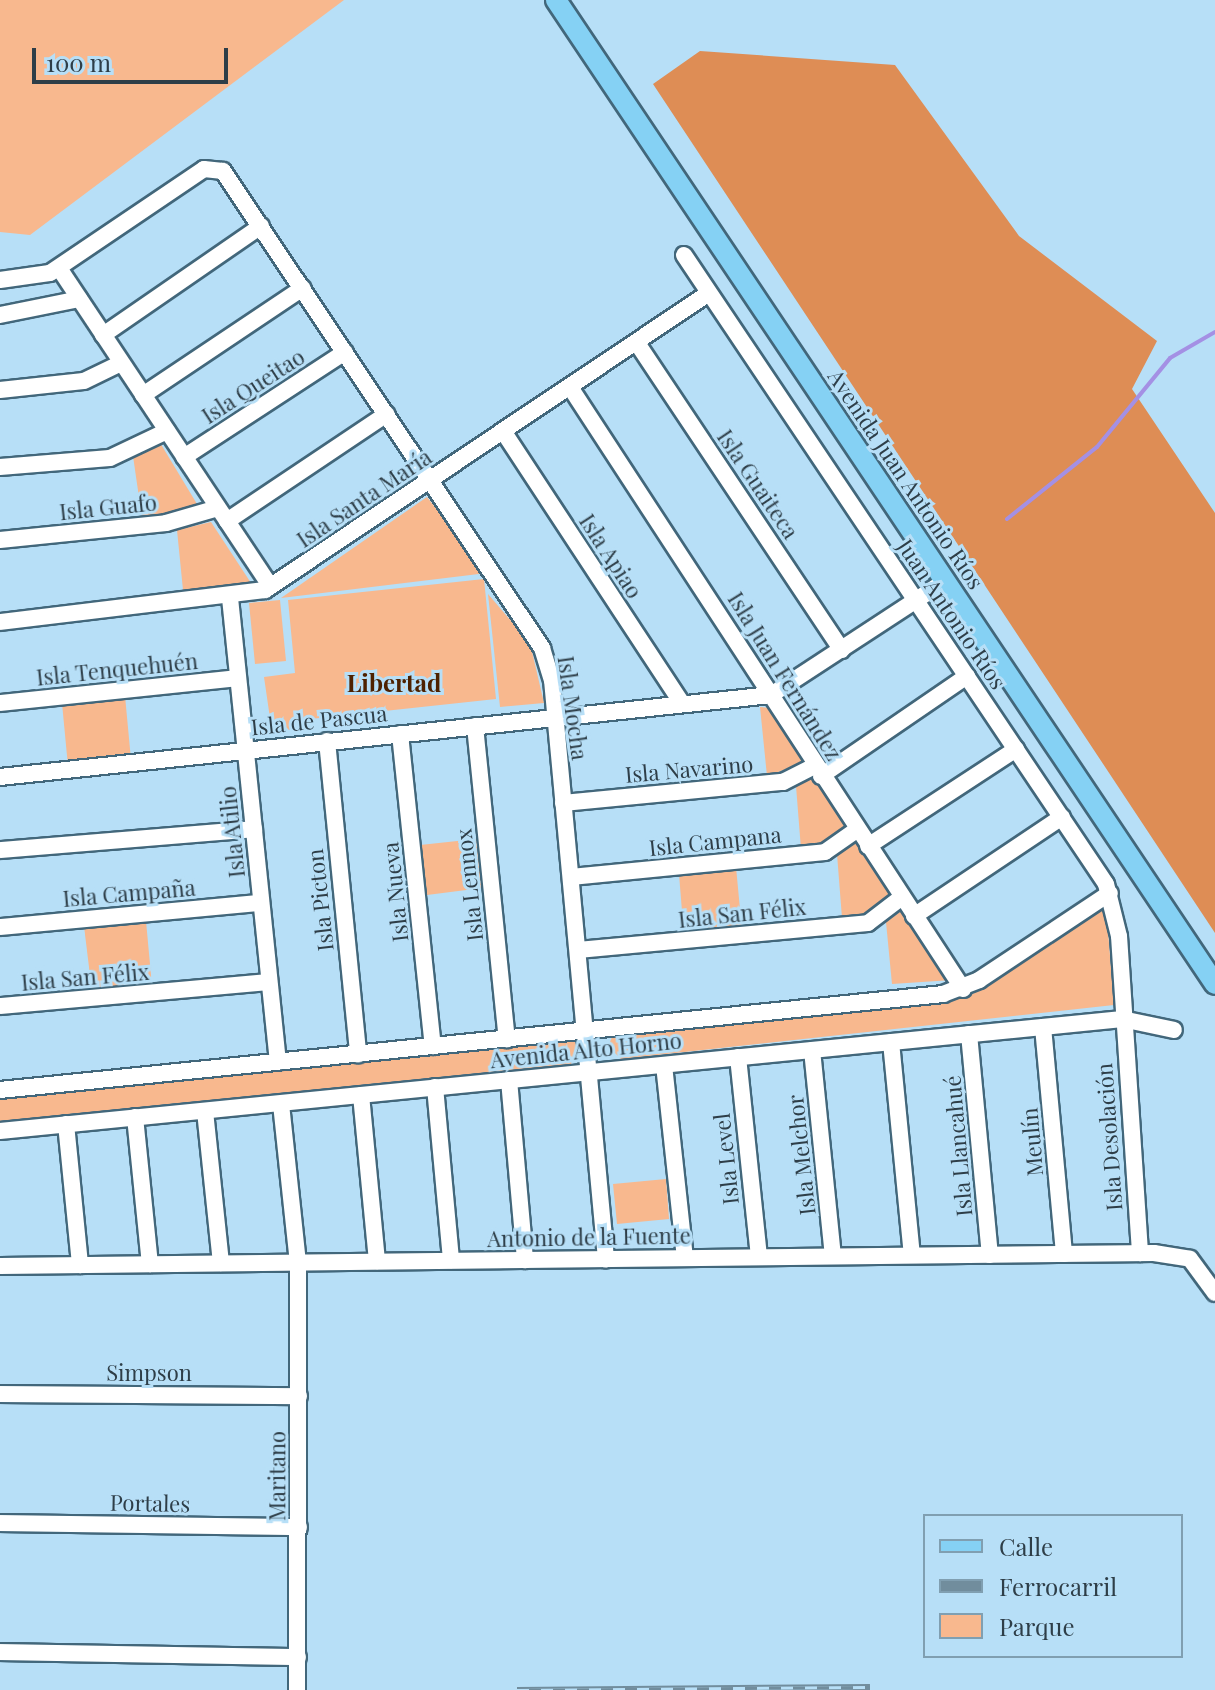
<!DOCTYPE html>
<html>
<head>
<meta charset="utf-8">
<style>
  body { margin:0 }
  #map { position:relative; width:1215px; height:1690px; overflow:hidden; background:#b7dff7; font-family:"Playfair Display",serif }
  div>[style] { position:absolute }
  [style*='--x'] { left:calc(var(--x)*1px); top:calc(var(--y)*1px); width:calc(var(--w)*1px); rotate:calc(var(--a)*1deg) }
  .green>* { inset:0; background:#f8b88e }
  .forest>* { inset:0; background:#de8d55 }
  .stream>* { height:4px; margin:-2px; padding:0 2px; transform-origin:2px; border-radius:2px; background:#a490e4 }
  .roads { filter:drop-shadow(2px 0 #42677b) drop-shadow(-2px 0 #42677b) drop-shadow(0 2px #42677b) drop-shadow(0 -2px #42677b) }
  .minor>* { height:16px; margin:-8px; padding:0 8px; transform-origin:8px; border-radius:8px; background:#fff }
  .major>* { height:20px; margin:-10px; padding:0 10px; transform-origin:10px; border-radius:10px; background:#85d1f4 }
  .rail>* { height:7px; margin-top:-3.5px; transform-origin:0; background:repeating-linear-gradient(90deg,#b7dff7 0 12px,#718d9d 0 24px); box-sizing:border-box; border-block:2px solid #718d9d }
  span { translate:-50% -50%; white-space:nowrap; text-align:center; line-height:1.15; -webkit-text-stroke:6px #b7dff7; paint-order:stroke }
  .street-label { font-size:22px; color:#2e3e48 }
  .neighbourhood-label { font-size:24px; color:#4d2100; font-weight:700 }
  .legend { position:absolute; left:923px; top:1514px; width:260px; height:144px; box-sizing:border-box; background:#b7dff7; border:2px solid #809fb1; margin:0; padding:10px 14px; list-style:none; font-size:24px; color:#2e3e48 }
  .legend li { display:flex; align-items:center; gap:16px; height:40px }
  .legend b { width:40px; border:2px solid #809fb1 }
  .scale { position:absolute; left:32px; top:48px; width:196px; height:36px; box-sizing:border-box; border:4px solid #2e3e48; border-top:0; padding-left:10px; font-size:24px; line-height:28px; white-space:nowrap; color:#2e3e48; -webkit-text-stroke:6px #b7dff7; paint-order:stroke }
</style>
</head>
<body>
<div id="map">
  <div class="green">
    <i style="clip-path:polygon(0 0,344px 0,30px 235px,0 232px)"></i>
    <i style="clip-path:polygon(159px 441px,200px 509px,142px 518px,133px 456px)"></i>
    <i style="clip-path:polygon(427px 497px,487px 573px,281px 598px)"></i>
    <i style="clip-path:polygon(211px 522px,251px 583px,183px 590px,177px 530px)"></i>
    <i style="clip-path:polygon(484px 579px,496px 699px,310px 719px,310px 727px,272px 732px,264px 677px,295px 673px,288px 600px)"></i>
    <i style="clip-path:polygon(488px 594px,530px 643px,544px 703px,500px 707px)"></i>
    <i style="clip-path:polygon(280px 600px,286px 661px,255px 664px,249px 603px)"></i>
    <i style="clip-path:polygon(125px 696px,131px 760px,68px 766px,62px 703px)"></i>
    <i style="clip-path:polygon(760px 707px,771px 708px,803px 763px,767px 776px)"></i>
    <i style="clip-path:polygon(812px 772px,847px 829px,825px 845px,801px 849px,796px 786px)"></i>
    <i style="clip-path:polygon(476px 839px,482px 888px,427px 895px,420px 845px)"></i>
    <i style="clip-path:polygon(855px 839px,893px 897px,865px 915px,842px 918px,837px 854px)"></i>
    <i style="clip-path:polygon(736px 867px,742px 931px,684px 936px,679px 874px)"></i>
    <i style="clip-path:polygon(1106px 906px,1114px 1005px,621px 1059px,608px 1046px,614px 1033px,971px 995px)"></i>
    <i style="clip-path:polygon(904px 909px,952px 980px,892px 984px,886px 922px)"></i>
    <i style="clip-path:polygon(146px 921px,152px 986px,92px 992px,84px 926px)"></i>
    <i style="clip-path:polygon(573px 1037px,580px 1054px,571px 1064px,0 1121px,0 1095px)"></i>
    <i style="clip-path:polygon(666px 1179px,669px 1219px,617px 1224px,613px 1184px)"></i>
  </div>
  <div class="forest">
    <i style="clip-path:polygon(700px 51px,895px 65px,1019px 236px,1157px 341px,1132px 389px,1215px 513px,1215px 933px,653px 84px)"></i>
  </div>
  <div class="stream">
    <i style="--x:1007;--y:519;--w:115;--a:-38.7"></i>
    <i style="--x:1097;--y:447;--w:115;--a:-50.6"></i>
    <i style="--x:1170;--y:358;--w:52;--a:-30"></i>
  </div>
  <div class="roads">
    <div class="minor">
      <i style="--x:684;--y:255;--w:757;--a:56.14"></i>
      <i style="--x:1106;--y:884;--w:54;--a:76"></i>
      <i style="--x:1119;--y:936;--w:318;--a:86.2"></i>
      <i style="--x:59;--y:268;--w:382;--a:56.4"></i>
      <i style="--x:0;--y:280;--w:50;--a:-8"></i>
      <i style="--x:50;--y:273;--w:186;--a:-34"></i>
      <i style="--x:204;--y:169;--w:19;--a:6"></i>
      <i style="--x:223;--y:171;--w:574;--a:56.23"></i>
      <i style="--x:542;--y:648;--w:34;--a:73"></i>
      <i style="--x:552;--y:680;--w:582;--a:84.67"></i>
      <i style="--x:0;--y:315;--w:81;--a:-11.4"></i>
      <i style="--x:103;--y:335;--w:192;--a:-34.6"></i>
      <i style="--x:637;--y:343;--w:369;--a:56.3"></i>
      <i style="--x:570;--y:387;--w:719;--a:56.86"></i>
      <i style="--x:0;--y:390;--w:84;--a:-6.1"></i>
      <i style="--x:84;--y:381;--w:41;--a:-25.9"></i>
      <i style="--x:143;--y:395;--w:192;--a:-33.8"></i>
      <i style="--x:503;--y:431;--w:326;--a:56.7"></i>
      <i style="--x:184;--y:457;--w:192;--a:-33.1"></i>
      <i style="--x:0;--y:467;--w:110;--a:-4.7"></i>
      <i style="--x:110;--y:458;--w:63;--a:-25.3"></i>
      <i style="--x:227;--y:521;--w:192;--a:-33.8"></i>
      <i style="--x:0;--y:540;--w:167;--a:-5.8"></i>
      <i style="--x:166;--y:523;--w:54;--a:-16.1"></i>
      <i style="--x:230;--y:598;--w:466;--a:84.1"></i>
      <i style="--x:0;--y:622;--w:267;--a:-6.9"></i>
      <i style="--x:265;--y:590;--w:534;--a:-33.78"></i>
      <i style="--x:0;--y:703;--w:239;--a:-6"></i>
      <i style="--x:475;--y:726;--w:315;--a:84.2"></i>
      <i style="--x:400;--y:734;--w:314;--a:84"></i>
      <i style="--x:327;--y:741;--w:315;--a:84.3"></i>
      <i style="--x:821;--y:776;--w:177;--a:-34.4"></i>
      <i style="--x:0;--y:777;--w:775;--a:-6.07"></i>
      <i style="--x:771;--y:695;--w:208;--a:-33.2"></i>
      <i style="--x:563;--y:803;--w:221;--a:-5.5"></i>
      <i style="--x:783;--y:782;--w:35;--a:-27"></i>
      <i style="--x:868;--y:846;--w:177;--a:-33.2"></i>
      <i style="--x:0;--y:850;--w:255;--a:-4.7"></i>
      <i style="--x:571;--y:877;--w:255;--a:-5.6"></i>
      <i style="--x:825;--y:852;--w:39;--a:-35"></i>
      <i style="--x:914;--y:916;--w:178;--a:-33.8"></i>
      <i style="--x:0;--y:927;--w:262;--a:-5.3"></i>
      <i style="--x:578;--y:950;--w:291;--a:-5.3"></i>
      <i style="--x:868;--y:923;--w:43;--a:-37.4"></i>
      <i style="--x:0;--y:1006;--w:270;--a:-5.1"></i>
      <i style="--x:1043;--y:1027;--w:228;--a:84.7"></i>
      <i style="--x:969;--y:1034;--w:222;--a:84.6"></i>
      <i style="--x:891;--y:1042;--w:214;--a:84.4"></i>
      <i style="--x:812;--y:1050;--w:207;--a:84.2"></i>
      <i style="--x:738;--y:1057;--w:201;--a:84"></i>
      <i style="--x:664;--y:1065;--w:194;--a:83.8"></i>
      <i style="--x:509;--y:1080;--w:181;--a:84.9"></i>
      <i style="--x:435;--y:1087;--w:174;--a:84.7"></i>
      <i style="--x:0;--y:1090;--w:948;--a:-5.81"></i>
      <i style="--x:943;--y:994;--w:39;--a:-21"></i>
      <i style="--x:979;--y:980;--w:157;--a:-33.6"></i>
      <i style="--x:361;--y:1095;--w:167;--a:84.5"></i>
      <i style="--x:281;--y:1104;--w:159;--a:83.9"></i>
      <i style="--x:298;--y:1262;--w:428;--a:90.1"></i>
      <i style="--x:205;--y:1111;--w:153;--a:84"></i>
      <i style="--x:135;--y:1117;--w:148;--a:84.2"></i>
      <i style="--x:66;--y:1124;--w:142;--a:84.3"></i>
      <i style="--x:0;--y:1131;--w:1128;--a:-5.7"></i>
      <i style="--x:1122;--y:1019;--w:53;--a:11.9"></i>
      <i style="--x:0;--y:1266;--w:1154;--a:-0.65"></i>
      <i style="--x:1154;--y:1253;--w:36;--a:9"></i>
      <i style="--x:1190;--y:1259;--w:42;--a:53.7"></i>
      <i style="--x:0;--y:1394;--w:299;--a:0.4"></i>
      <i style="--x:0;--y:1523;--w:299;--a:0.8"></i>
      <i style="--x:0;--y:1652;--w:298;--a:1"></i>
    </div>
    <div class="major">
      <i style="--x:556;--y:0;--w:1184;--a:56.19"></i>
    </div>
  </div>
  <div class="rail">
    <i style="--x:517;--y:1690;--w:353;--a:-0.5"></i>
  </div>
  <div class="street-label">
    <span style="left:253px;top:386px;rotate:-33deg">Isla Queitao</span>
    <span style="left:906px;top:479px;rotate:56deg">Avenida Juan Antonio Ríos</span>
    <span style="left:758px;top:484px;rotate:56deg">Isla Guaiteca</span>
    <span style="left:364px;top:498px;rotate:-34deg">Isla Santa María</span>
    <span style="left:108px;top:507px;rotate:-6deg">Isla Guafo</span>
    <span style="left:611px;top:556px;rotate:57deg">Isla Apiao</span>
    <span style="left:952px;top:614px;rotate:56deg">Juan Antonio Ríos</span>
    <span style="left:117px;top:669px;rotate:-6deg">Isla Tenquehuén</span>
    <span style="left:785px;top:676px;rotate:58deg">Isla Juan Fernández</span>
    <span style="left:573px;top:708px;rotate:82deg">Isla Mocha</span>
    <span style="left:319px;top:720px;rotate:-6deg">Isla de Pascua</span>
    <span style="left:689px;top:769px;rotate:-5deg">Isla Navarino</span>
    <span style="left:232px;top:832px;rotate:-96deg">Isla Atilio</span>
    <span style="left:715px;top:841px;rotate:-6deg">Isla Campana</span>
    <span style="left:469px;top:885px;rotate:-96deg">Isla Lennox</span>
    <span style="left:395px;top:892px;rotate:-96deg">Isla Nueva</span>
    <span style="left:129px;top:893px;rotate:-5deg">Isla Campaña</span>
    <span style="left:320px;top:900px;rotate:-96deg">Isla Picton</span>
    <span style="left:742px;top:913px;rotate:-6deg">Isla San Félix</span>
    <span style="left:85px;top:977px;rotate:-5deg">Isla San Félix</span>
    <span style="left:586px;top:1050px;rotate:-6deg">Avenida Alto Horno</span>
    <span style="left:1109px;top:1137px;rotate:-94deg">Isla Desolación</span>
    <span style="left:1032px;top:1142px;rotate:-95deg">Meulín</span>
    <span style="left:958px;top:1146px;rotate:-95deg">Isla Llancahué</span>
    <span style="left:801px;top:1155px;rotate:-96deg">Isla Melchor</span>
    <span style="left:726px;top:1159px;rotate:-96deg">Isla Level</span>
    <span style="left:589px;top:1237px;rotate:-1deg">Antonio de la Fuente</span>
    <span style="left:149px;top:1373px">Simpson</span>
    <span style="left:277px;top:1476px;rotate:-90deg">Maritano</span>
    <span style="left:150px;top:1503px;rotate:1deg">Portales</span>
  </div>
  <div class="neighbourhood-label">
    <span style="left:394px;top:683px">Libertad</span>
  </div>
  <ul class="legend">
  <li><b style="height:10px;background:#85d1f4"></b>Calle</li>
  <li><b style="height:10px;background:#718d9d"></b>Ferrocarril</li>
  <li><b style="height:22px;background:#f8b88e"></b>Parque</li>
  </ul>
  <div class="scale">100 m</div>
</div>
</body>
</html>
